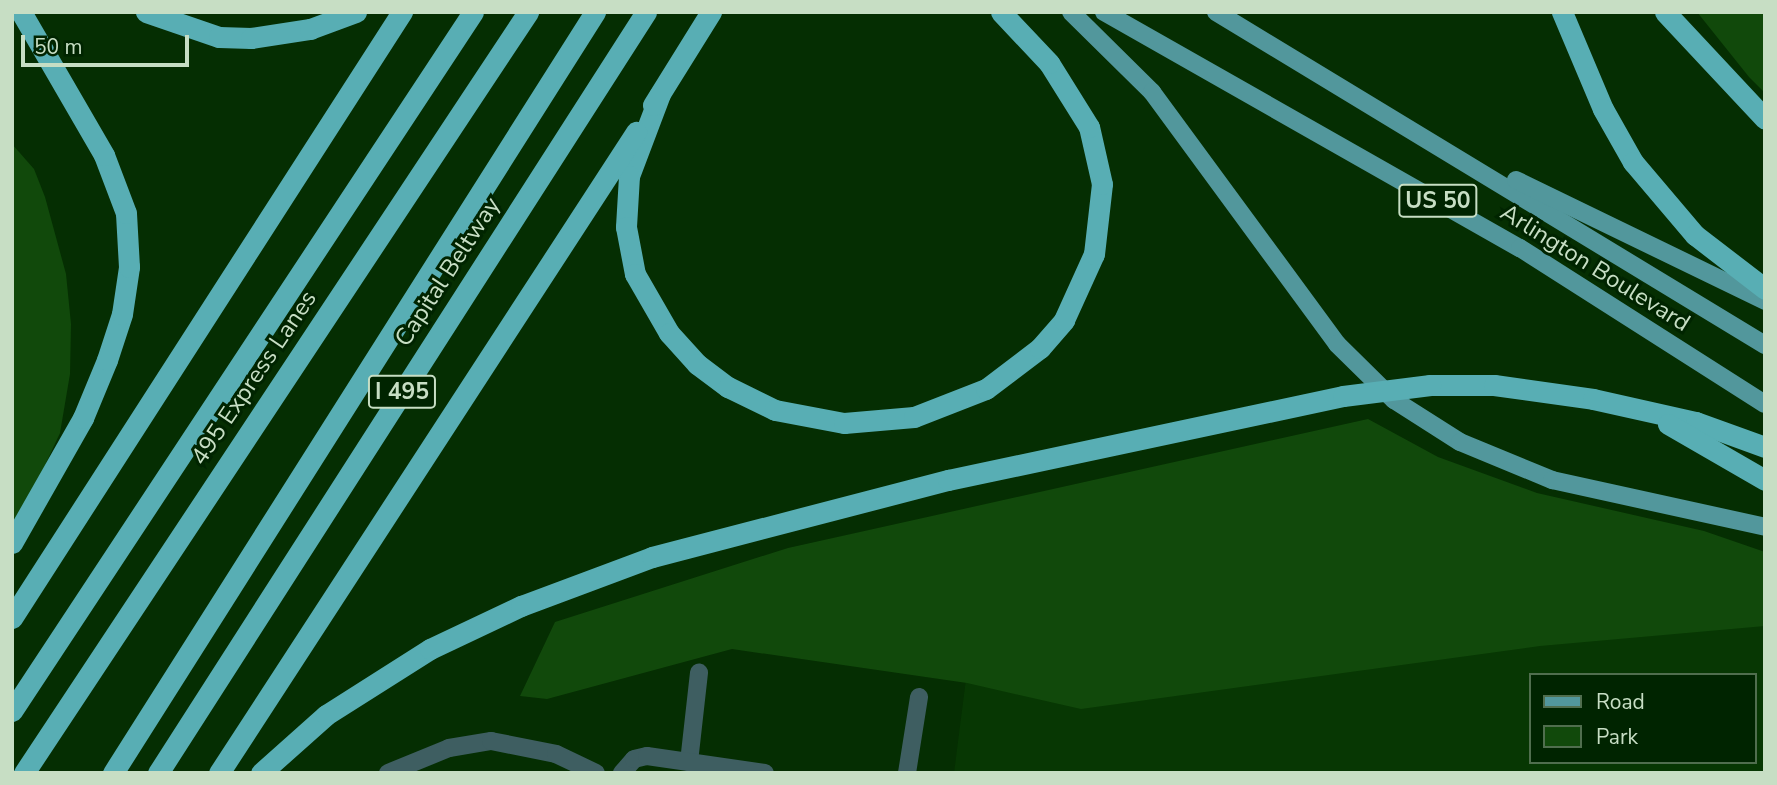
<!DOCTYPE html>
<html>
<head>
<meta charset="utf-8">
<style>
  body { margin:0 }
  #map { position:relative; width:1777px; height:785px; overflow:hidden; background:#052e02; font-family:"Nunito Sans",sans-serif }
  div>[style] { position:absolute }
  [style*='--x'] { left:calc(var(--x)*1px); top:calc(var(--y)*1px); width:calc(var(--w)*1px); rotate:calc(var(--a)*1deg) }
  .built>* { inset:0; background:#073703 }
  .green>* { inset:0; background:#11490b }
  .minor>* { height:18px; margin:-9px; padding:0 9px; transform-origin:9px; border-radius:9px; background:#3e5e61 }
  .major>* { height:18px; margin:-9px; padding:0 9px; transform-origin:9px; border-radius:9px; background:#52979c }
  .highway>* { height:21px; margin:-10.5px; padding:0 10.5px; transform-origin:10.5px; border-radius:10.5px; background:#58aeb4 }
  .highway-bridge>* { height:21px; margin:-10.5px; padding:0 10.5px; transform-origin:10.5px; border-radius:10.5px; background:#58aeb4 }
  span { translate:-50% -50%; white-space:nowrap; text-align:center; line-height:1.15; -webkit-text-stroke:6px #002400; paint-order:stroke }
  .shield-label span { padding:2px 5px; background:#002400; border:2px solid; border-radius:5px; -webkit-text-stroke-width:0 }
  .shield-label { font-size:23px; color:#c7dec4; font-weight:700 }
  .street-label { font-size:24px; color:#c7dec4 }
  .frame { position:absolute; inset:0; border:14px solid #c7dec4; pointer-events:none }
  .legend { position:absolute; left:1529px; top:673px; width:228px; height:91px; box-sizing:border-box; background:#002400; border:2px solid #506e4e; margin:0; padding:9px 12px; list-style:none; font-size:21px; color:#c7dec4 }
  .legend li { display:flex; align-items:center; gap:14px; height:35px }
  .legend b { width:35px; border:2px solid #506e4e }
  .scale { position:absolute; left:21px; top:35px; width:168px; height:32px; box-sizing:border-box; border:4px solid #c7dec4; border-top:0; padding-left:9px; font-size:21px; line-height:24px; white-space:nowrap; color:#c7dec4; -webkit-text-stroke:5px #002400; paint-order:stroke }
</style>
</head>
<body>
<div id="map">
  <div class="built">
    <i style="clip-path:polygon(evenodd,980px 569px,1765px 607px,1765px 773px,954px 773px,980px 569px,1530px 675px,1754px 675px,1754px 762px,1530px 762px,1530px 675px)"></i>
  </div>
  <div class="green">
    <i style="clip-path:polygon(1697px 12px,1765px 12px,1765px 93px,1749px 77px)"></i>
    <i style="clip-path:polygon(12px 144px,34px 169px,45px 197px,66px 274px,71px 324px,70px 374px,60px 433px,12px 536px)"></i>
    <i style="clip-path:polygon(1368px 419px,1438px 457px,1537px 493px,1704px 531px,1765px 552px,1765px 626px,1540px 646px,1081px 709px,967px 683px,732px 649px,547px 699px,520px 696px,555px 622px,788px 548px)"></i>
  </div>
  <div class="minor">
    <i style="--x:689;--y:762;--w:90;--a:-83.6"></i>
    <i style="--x:388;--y:773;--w:66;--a:-22.3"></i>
    <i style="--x:449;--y:748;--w:43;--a:-9.5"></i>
    <i style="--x:491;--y:741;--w:66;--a:11.3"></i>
    <i style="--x:556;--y:754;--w:44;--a:25.4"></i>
    <i style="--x:622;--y:773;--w:18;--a:-49"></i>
    <i style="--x:634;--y:759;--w:13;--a:-13"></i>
    <i style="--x:647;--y:756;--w:119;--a:8.2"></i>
    <i style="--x:907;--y:773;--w:77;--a:-81"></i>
  </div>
  <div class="major">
    <i style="--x:1071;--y:12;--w:114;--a:44.6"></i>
    <i style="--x:1152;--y:92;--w:313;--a:53.7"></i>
    <i style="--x:1337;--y:344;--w:80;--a:44.5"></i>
    <i style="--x:1394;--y:400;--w:78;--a:32.5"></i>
    <i style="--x:1460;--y:442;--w:100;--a:22.4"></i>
    <i style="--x:1552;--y:480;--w:218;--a:12.4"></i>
    <i style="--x:1104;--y:12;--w:478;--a:29.6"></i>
    <i style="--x:1520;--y:248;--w:290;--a:32.5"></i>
    <i style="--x:1216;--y:12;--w:642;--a:31.24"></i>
    <i style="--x:1516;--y:180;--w:277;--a:25.9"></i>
  </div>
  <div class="highway">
    <i style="--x:146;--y:12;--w:77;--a:18.9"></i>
    <i style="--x:219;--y:37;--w:32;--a:2"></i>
    <i style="--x:251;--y:38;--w:60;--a:-8.7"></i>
    <i style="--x:310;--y:29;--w:49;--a:-20.3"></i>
    <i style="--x:1562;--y:12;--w:105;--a:67.1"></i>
    <i style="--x:1603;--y:109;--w:61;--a:60.5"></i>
    <i style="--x:1633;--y:162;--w:96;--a:49.7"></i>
    <i style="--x:1695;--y:235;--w:88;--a:37.6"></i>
    <i style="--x:1665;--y:12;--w:146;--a:46.9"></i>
    <i style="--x:660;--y:94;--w:88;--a:110.7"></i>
    <i style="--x:629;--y:176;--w:51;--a:93.4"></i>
    <i style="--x:626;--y:227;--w:48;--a:79.2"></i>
    <i style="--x:635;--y:274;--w:68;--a:60"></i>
    <i style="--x:669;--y:333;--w:42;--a:47.9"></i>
    <i style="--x:697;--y:364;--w:39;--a:37"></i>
    <i style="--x:728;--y:387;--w:52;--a:26.1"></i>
    <i style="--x:775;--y:410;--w:70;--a:10.7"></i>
    <i style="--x:844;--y:423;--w:70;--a:-4.9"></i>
    <i style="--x:914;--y:417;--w:77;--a:-21.3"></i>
    <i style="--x:986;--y:389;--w:68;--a:-37.2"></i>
    <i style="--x:1040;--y:348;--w:37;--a:-49"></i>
    <i style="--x:1064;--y:320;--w:72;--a:-65.6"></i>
    <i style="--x:1094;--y:254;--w:70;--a:-83.5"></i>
    <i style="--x:1102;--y:184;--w:58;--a:-102.8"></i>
    <i style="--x:1089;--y:127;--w:75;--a:-122"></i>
    <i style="--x:1049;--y:63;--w:70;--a:-133.3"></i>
    <i style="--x:653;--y:105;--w:110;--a:-58.1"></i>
    <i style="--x:1430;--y:385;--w:64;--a:0"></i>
    <i style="--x:1494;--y:385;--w:100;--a:8"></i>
    <i style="--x:1593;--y:399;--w:106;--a:12.6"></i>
    <i style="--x:1696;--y:422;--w:73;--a:19.9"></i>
    <i style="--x:1668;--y:424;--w:112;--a:30"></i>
    <i style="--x:12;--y:543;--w:144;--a:-60.4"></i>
    <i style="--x:83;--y:418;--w:63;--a:-67.5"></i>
    <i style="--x:107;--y:360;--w:48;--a:-71.9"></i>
    <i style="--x:122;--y:314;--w:48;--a:-81.5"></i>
    <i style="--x:129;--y:267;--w:54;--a:-93.2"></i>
    <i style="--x:126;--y:213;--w:62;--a:-110.8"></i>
    <i style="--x:104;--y:155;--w:165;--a:-120.1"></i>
    <i style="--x:12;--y:618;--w:721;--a:-57.24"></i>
    <i style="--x:12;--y:711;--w:837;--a:-56.59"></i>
    <i style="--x:24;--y:773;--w:913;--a:-56.48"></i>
    <i style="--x:113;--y:773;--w:901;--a:-57.65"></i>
    <i style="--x:158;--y:773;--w:904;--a:-57.33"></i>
    <i style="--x:219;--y:773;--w:765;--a:-56.95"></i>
    <i style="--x:261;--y:773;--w:87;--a:-41.7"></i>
    <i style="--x:326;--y:715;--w:123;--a:-32.4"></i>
    <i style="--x:430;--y:649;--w:101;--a:-25.3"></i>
    <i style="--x:521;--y:606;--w:140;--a:-20.5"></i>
    <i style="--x:652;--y:557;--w:306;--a:-14.6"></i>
    <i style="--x:948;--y:480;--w:404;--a:-12"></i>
  </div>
  <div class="highway-bridge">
    <i style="--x:1343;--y:396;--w:88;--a:-7.2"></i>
  </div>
  <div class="shield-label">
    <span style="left:1438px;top:201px">US 50</span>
    <span style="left:402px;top:392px">I 495</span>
  </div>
  <div class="street-label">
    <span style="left:1595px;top:268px;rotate:32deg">Arlington Boulevard</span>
    <span style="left:448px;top:272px;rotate:-57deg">Capital Beltway</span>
    <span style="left:254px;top:378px;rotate:-56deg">495 Express Lanes</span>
  </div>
  <div class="frame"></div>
  <ul class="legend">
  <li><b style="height:9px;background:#52979c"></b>Road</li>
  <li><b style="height:19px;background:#11490b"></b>Park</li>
  </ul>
  <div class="scale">50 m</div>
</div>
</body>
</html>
